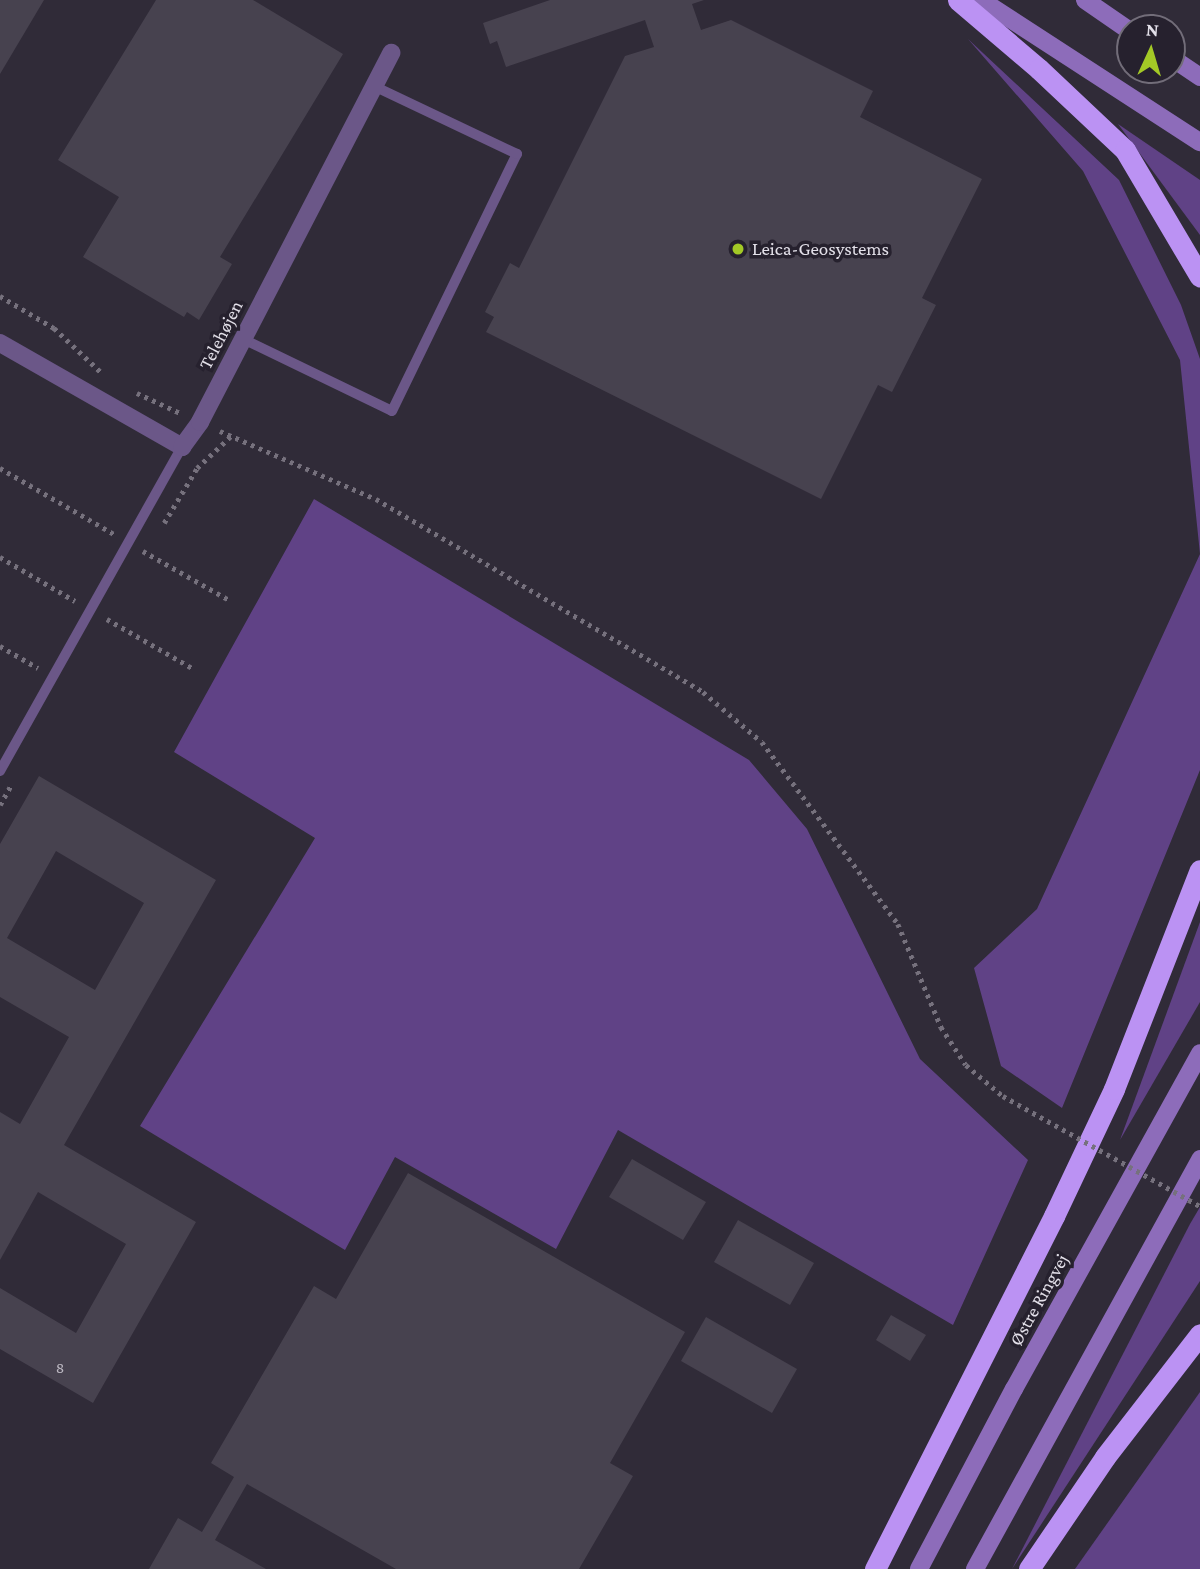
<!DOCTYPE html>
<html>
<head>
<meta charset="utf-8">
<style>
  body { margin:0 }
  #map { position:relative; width:1200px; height:1569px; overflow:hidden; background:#302b38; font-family:"Crimson Pro",serif }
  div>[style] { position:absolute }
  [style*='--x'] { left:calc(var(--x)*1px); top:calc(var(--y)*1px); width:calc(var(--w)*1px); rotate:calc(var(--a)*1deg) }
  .green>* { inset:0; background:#604286 }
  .building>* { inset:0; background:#47424f }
  .path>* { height:4.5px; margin-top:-2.25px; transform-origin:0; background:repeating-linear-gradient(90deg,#76717d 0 3.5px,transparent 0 8.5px) }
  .lane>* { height:10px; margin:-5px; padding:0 5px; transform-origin:5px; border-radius:5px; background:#6b5788 }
  .street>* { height:18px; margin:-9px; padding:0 9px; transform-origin:9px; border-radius:9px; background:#6b5788 }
  .secondary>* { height:18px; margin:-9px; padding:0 9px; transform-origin:9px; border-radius:9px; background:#8d6cba }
  .highway>* { height:21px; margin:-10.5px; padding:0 10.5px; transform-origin:10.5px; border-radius:10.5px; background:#bb92f3 }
  .path-bridge>* { height:4.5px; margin-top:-2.25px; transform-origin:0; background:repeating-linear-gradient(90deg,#76717d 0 3.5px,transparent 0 8.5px) }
  .dots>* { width:19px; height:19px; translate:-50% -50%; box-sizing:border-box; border:4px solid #26212e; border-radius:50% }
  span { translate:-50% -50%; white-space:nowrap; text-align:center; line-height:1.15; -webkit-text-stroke:7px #26212e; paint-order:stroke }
  .number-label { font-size:16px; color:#bcb8c2 }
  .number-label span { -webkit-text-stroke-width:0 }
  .poi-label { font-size:19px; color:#e3e0e9 }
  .left { translate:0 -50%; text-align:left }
  .street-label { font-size:19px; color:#e3e0e9 }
  .north { position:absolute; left:1116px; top:14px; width:70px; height:70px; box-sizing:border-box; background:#26212e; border:2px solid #726d79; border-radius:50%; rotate:4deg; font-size:19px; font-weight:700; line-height:28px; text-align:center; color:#e3e0e9 }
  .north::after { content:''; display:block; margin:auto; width:24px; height:32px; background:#a3c926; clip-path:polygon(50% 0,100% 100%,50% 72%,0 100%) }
</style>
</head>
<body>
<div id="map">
  <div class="green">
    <i style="clip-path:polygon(968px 39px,1119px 180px,1181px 305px,1200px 359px,1200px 770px,1062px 1108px,1001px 1066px,974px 968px,1037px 909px,1200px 554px,1180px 360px,1083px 171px)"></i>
    <i style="clip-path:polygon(1118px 124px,1200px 180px,1200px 235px)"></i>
    <i style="clip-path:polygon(314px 499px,749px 760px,807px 829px,920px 1059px,1028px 1160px,953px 1325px,618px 1130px,556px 1249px,395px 1157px,345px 1250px,140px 1126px,315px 838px,174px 752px)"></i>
    <i style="clip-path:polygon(1200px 922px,1200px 1002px,1120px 1140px)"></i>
    <i style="clip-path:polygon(1200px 1207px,1200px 1281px,1012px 1569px,1190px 1224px)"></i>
    <i style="clip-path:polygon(1200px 1392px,1200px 1569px,1075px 1569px)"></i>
  </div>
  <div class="building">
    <i style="clip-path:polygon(0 0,44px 0,0 74px)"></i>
    <i style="clip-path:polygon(156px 0,253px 0,343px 54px,220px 257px,232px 264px,199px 320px,187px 312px,184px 317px,83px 257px,119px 197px,58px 160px)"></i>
    <i style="clip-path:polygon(550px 0,704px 0,692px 4px,701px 30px,731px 20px,873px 91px,860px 117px,982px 179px,922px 298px,936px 305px,892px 392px,878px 385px,821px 499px,486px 332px,494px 317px,485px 312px,510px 263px,519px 268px,625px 56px,654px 47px,645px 20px,506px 67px,497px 41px,490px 44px,483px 23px)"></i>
    <i style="clip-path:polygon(evenodd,39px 776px,216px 880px,64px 1145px,196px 1222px,93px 1403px,0 1349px,0 1288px,76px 1333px,126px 1244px,38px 1192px,0 1260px,0 1112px,20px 1124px,69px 1037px,0 997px,0 844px,39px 776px,56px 851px,144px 903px,95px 990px,7px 938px,56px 851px)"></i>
    <i style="clip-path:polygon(632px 1159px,706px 1202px,683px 1240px,609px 1197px)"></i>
    <i style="clip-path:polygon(408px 1173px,685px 1332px,610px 1463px,633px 1476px,579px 1569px,396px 1569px,247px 1484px,215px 1540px,266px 1569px,149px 1569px,178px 1518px,202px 1532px,234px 1477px,211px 1463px,314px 1286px,336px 1299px)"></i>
    <i style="clip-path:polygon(738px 1220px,814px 1263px,790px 1305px,714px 1262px)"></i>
    <i style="clip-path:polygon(891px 1315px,926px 1335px,910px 1361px,876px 1340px)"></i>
    <i style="clip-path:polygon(706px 1317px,797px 1369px,772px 1413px,681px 1361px)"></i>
  </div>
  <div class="path">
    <i style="--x:0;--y:296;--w:63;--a:30.7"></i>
    <i style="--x:54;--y:328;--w:66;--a:43.2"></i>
    <i style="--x:137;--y:393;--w:47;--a:24.9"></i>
    <i style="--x:220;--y:431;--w:170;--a:23.6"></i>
    <i style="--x:376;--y:499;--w:380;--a:30.5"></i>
    <i style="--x:703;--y:692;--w:77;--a:40.3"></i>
    <i style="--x:762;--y:742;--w:227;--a:53.2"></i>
    <i style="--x:898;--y:924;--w:112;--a:67.3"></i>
    <i style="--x:941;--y:1027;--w:45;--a:56.7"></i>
    <i style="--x:966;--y:1065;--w:48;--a:40"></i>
    <i style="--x:0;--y:468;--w:132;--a:30.1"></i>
    <i style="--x:164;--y:523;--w:64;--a:-59"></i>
    <i style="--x:197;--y:468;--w:47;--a:-43.3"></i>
    <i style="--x:143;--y:551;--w:101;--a:29.6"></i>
    <i style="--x:0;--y:557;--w:87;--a:30.4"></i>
    <i style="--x:107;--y:619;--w:100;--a:29.9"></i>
    <i style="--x:0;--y:646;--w:44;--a:30.1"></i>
    <i style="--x:0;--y:805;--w:21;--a:-61"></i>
  </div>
  <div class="lane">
    <i style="--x:243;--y:339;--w:165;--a:25.8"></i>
    <i style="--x:392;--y:411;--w:286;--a:-64.1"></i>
    <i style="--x:517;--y:154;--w:158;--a:-154.6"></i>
    <i style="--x:0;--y:771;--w:372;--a:-60.7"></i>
  </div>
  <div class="street">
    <i style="--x:0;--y:343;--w:210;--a:29.7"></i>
    <i style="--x:182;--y:447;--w:31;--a:-54"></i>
    <i style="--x:200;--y:422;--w:416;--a:-62.6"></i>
  </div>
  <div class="secondary">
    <i style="--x:981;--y:0;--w:261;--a:33"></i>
    <i style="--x:1085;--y:0;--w:55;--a:34.6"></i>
    <i style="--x:1172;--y:58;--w:34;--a:34"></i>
    <i style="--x:919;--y:1569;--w:204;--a:-62.2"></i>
    <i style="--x:1014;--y:1389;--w:384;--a:-61"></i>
    <i style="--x:975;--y:1569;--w:468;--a:-61.2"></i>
  </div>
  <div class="highway">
    <i style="--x:958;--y:0;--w:106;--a:40.4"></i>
    <i style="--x:1039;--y:69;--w:118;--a:43.3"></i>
    <i style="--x:1125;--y:150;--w:147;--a:59.4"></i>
    <i style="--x:875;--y:1569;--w:396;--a:-63.1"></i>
    <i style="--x:1054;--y:1216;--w:140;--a:-64.7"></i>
    <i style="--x:1114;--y:1089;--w:235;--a:-68.6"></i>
    <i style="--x:1029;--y:1569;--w:135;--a:-55.8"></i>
    <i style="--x:1105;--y:1457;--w:155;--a:-52.3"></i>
  </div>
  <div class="path-bridge">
    <i style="--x:1003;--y:1096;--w:226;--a:29.2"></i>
  </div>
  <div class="dots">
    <i style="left:738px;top:249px;background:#a3c926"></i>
  </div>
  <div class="number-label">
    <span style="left:60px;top:1368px">8</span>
  </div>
  <div class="poi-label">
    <span class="left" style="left:752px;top:249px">Leica-Geosystems</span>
  </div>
  <div class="street-label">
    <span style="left:221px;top:335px;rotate:-63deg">Telehøjen</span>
    <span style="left:1039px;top:1300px;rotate:-61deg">Østre Ringvej</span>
  </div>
  <div class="north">N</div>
</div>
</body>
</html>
